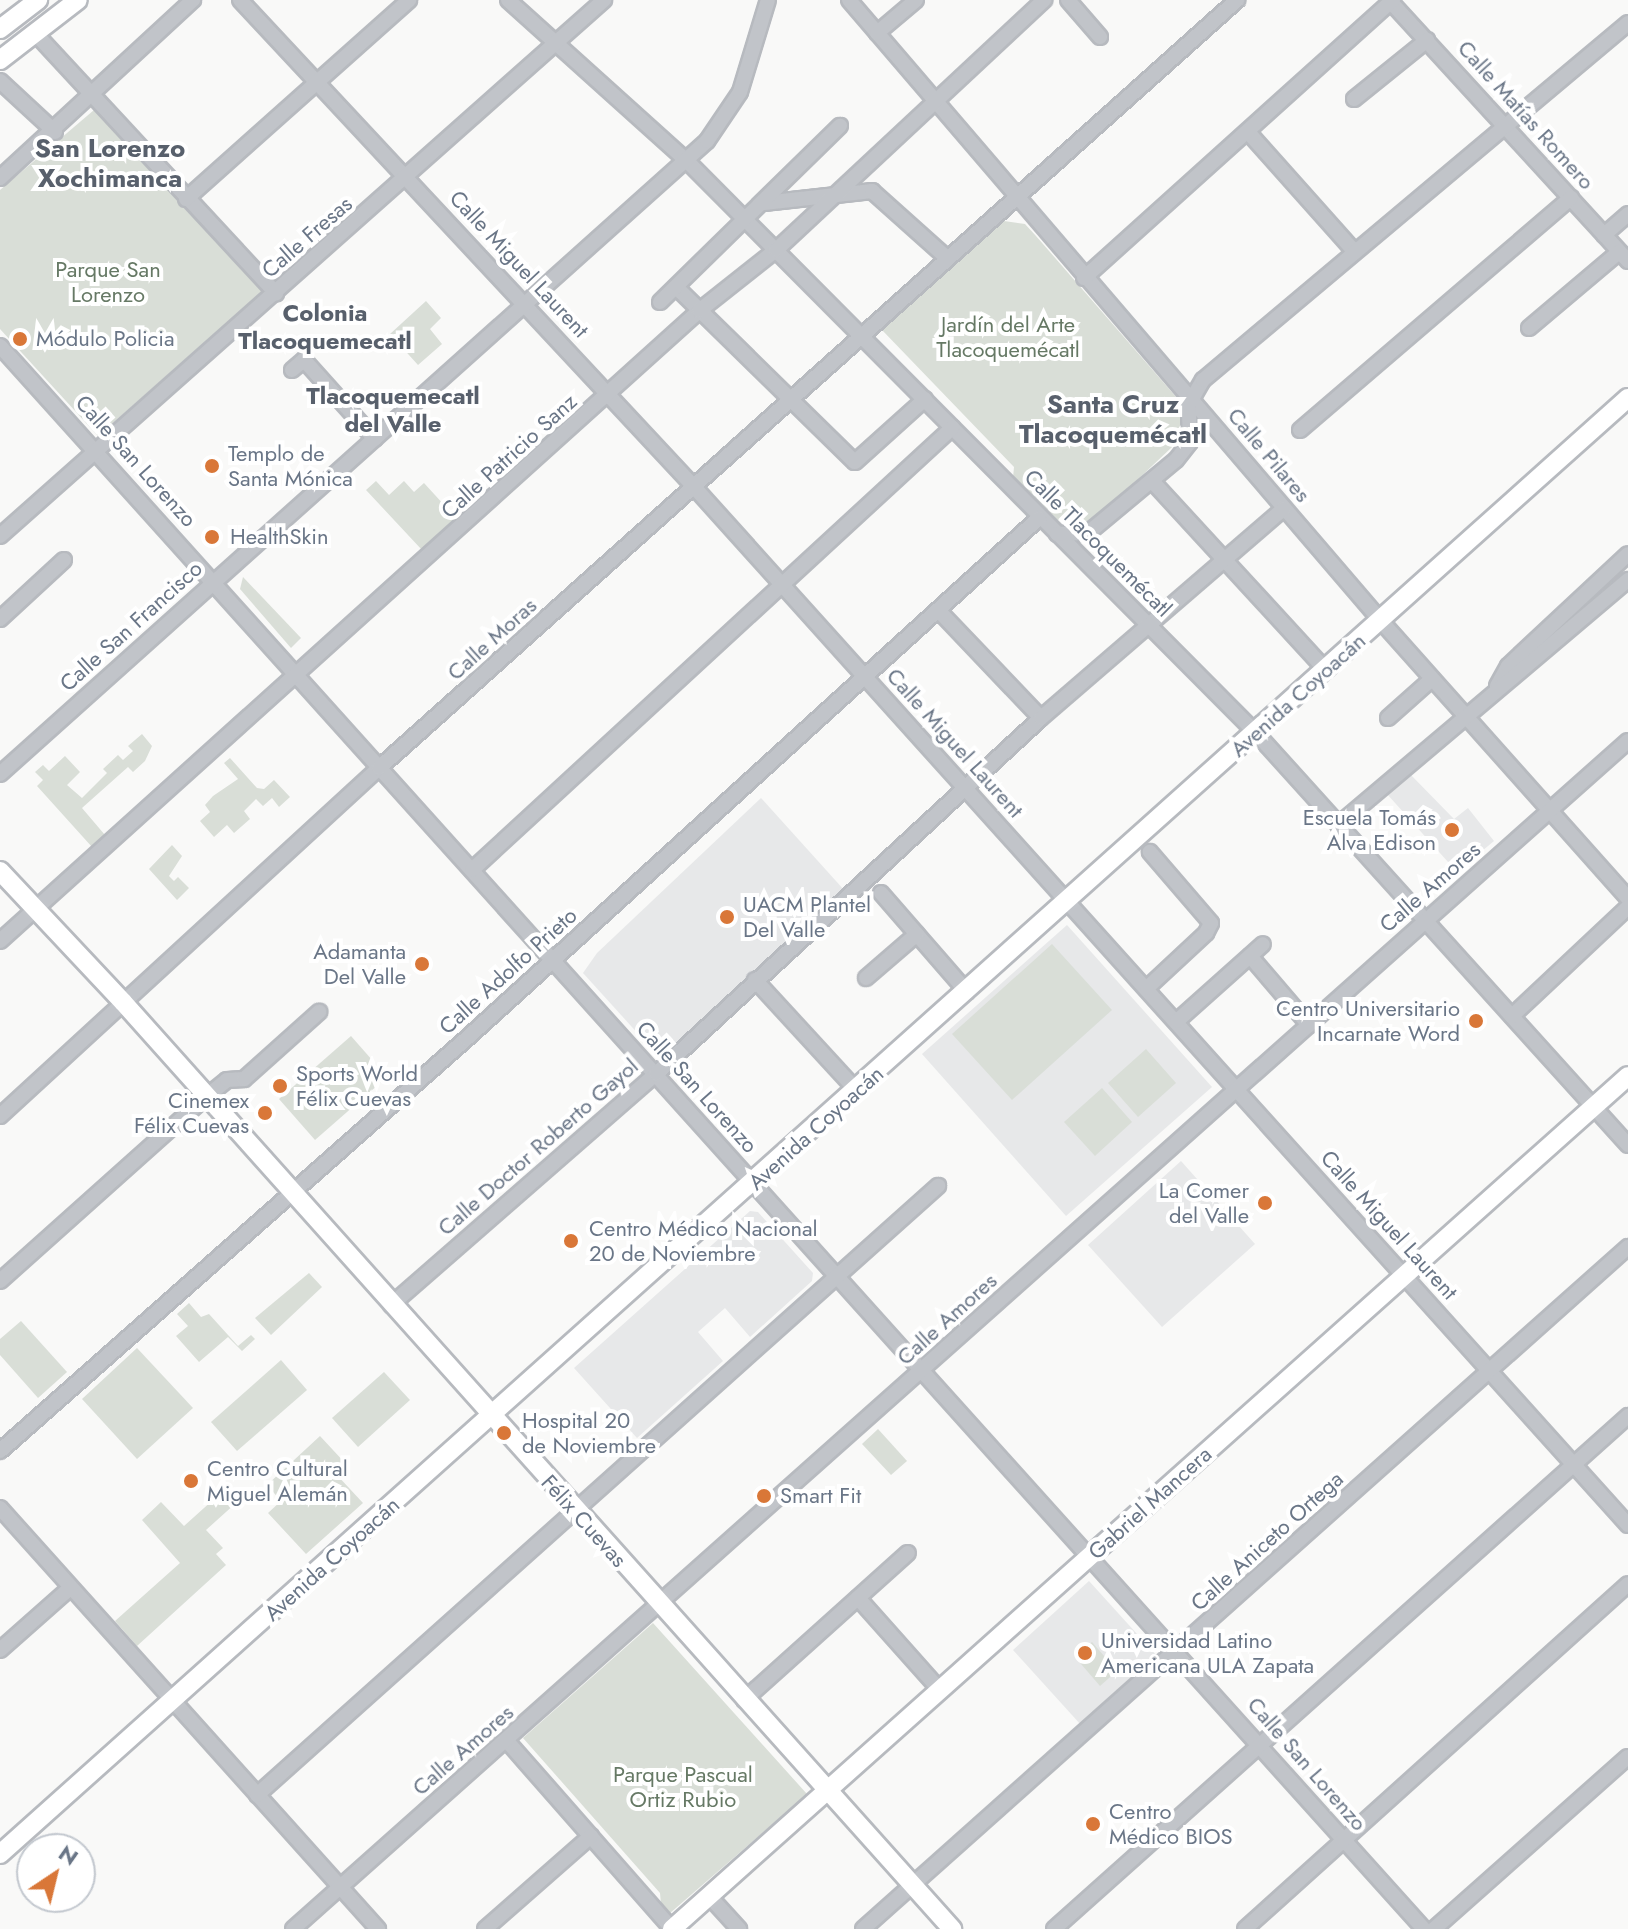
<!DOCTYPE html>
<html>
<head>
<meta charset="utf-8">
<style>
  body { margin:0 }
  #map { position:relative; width:1628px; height:1929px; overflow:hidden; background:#f9f9f8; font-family:Jost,sans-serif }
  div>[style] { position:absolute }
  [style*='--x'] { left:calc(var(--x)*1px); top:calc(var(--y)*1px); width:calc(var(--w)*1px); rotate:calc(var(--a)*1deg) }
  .built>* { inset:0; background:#e7e8e9 }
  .green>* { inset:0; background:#d9ded7 }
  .roads { filter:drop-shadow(2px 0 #b7babf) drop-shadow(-2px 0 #b7babf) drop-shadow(0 2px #b7babf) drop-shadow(0 -2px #b7babf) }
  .minor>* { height:14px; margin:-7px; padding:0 7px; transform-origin:7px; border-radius:7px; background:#c1c4c9 }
  .major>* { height:18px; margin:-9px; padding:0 9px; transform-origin:9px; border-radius:9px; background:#fff }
  .dots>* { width:22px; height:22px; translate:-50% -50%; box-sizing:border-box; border:4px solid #fff; border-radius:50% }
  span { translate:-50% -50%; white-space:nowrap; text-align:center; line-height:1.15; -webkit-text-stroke:8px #fff; paint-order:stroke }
  .street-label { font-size:22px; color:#6a7687 }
  .park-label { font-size:22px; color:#667965 }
  .poi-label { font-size:22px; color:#6a7687 }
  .left { translate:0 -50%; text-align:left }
  .right { translate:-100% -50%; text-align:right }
  .neighbourhood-label { font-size:24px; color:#58606c; font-weight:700 }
  .quarter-label { font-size:26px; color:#58606c; font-weight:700 }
  .north { position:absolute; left:16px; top:1833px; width:80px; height:80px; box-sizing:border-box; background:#fff; border:2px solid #c3c8cf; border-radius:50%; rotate:35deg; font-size:22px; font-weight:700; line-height:32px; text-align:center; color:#6a7687 }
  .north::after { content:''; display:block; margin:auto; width:28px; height:36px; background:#d97738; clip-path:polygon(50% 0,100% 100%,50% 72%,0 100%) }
</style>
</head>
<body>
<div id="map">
  <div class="built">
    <i style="clip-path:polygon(1410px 774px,1454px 819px,1468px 808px,1494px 841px,1457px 872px,1387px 794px)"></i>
    <i style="clip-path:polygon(761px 798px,845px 891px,660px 1058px,583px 973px,597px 953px)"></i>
    <i style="clip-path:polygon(1067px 925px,1212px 1087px,1066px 1216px,922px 1054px)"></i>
    <i style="clip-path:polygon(1181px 1161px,1255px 1244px,1162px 1327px,1088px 1245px)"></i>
    <i style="clip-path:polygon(750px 1211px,758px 1212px,813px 1273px,812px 1281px,750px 1337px,725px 1308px,698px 1332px,723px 1361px,637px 1438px,574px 1368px)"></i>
    <i style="clip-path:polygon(1089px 1581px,1157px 1656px,1081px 1725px,1013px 1650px)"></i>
  </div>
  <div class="green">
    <i style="clip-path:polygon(94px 110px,264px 290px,98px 436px,0 329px,0 190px)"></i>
    <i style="clip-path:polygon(1004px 221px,1025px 224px,1036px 236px,1177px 398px,1191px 429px,1092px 523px,1048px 519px,1013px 478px,1014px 467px,882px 330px)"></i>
    <i style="clip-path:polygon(426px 301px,441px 318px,430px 329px,442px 344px,418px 365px,390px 334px)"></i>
    <i style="clip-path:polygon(376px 481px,389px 495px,404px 481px,414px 492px,424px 483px,456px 518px,422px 550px,366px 490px)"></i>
    <i style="clip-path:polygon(243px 577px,301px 638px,291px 648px,240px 589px)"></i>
    <i style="clip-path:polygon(142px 734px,152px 746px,145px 761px,133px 772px,128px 767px,82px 808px,105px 835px,92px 847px,37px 786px,43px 780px,35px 772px,43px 765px,49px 771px,65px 756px,80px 772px,67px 785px,82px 798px,107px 773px,103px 769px,118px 755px,123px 760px,133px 751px,128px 746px)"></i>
    <i style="clip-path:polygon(230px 758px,257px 788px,264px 789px,274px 780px,290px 797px,279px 807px,272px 798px,263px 806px,256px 799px,244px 811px,250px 819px,234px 833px,227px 825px,214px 837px,200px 821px,210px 812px,205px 805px,213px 796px,238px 779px,224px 763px)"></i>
    <i style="clip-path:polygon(172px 845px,182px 856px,169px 876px,174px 881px,178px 877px,189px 888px,177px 900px,149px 869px)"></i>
    <i style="clip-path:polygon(1052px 944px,1112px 1010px,1012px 1100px,952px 1034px)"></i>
    <i style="clip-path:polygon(351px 1036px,387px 1077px,315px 1140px,279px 1099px)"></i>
    <i style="clip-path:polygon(1146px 1049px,1176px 1083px,1138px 1117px,1108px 1083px)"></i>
    <i style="clip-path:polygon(1102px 1088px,1132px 1122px,1095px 1156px,1064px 1122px)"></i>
    <i style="clip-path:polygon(309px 1273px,322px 1287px,271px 1335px,255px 1318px)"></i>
    <i style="clip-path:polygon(189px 1303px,201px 1317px,209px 1314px,238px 1346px,251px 1335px,255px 1339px,242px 1351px,228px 1337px,199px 1362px,176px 1336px,188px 1326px,177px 1314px)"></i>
    <i style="clip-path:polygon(21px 1321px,67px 1372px,38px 1398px,0 1355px,0 1339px)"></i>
    <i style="clip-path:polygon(137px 1348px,193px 1408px,137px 1459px,82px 1399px)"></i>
    <i style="clip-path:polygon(281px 1360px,307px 1390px,237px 1451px,211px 1422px)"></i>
    <i style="clip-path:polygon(384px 1372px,410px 1400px,358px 1447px,332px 1418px)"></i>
    <i style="clip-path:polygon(878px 1429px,907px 1461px,891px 1475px,862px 1444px)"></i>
    <i style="clip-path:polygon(320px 1436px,346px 1464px,336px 1474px,363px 1503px,306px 1554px,268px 1513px,281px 1501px,267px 1485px)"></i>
    <i style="clip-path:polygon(224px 1490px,236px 1503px,206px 1530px,223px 1548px,216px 1554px,226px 1565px,137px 1646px,115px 1621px,180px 1563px,142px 1520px,161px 1502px,184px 1526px)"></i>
    <i style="clip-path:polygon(653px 1623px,807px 1794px,669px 1914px,661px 1904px,660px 1893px,523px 1738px)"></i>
    <i style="clip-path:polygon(1092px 1642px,1117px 1671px,1100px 1686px,1075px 1657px)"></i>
  </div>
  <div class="roads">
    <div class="minor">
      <i style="--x:240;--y:0;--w:667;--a:47"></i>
      <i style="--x:695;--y:488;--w:1395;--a:48.02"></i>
      <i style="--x:508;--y:0;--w:239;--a:42"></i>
      <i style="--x:686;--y:160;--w:808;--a:45.15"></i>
      <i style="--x:1256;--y:733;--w:555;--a:47.92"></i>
      <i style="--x:849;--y:0;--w:818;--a:49.41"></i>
      <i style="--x:1381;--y:621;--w:371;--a:48.3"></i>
      <i style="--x:1068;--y:0;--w:49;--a:49.1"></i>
      <i style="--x:1389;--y:0;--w:354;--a:47.5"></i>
      <i style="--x:35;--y:33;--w:355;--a:47.2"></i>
      <i style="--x:877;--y:33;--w:51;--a:-40.2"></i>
      <i style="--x:0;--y:81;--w:75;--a:42.8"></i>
      <i style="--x:1354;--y:99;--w:94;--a:-38.9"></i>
      <i style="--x:1248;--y:132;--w:158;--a:48.3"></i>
      <i style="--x:0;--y:178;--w:263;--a:-42.7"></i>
      <i style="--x:186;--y:199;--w:299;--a:-41.7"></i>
      <i style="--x:764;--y:203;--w:109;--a:-6.3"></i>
      <i style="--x:872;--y:191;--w:101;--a:41.8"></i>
      <i style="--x:1604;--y:235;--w:32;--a:-41"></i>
      <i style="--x:1084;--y:278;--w:416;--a:-42"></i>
      <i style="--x:676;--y:287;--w:250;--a:44.4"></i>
      <i style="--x:855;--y:462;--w:94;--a:-42"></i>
      <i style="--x:660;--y:302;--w:252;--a:-44.4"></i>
      <i style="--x:1529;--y:328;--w:118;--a:-40.2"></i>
      <i style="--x:0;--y:346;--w:2129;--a:48.03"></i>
      <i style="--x:292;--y:370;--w:16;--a:-40"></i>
      <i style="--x:304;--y:360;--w:106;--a:48.1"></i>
      <i style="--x:1300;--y:430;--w:357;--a:-40.6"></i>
      <i style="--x:1152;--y:481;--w:258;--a:47.4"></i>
      <i style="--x:1057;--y:534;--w:31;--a:-2"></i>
      <i style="--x:1088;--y:533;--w:114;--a:-39.7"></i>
      <i style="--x:1176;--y:460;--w:23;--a:-52"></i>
      <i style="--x:1190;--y:442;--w:38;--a:-92"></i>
      <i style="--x:1189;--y:404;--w:28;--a:-60"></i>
      <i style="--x:1203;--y:380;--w:555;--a:-40.03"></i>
      <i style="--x:0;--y:536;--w:808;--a:-41.59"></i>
      <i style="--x:938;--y:610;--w:149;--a:46.4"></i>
      <i style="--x:0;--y:619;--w:87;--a:-42.7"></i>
      <i style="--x:1497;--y:686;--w:23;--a:-61"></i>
      <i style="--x:1508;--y:666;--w:164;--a:-43"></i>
      <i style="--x:1388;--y:718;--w:59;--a:-41.6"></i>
      <i style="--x:0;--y:774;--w:949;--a:-41.84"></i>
      <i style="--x:707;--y:141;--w:59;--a:-56"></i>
      <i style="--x:740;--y:92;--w:96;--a:-73.1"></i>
      <i style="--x:1338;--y:825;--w:380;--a:-40.2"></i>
      <i style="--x:472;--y:870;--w:653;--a:-42.64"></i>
      <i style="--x:881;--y:893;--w:131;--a:49"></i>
      <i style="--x:0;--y:941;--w:941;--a:-42.03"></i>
      <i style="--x:699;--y:311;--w:98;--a:-38.4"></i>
      <i style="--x:776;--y:250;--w:367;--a:-43"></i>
      <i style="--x:1250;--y:956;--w:91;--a:49.5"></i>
      <i style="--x:866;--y:978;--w:67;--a:-40.8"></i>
      <i style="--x:755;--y:980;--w:151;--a:47.4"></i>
      <i style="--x:1147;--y:988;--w:81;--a:-43"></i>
      <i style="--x:1206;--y:933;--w:11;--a:-63"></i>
      <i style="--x:1211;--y:923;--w:94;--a:-130.7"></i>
      <i style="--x:1512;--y:1016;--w:159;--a:-43.2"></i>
      <i style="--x:1177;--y:1021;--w:115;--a:-41.8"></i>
      <i style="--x:0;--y:1116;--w:515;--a:-42.56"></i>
      <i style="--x:379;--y:768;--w:1152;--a:-41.83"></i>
      <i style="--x:0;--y:1281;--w:276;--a:-41.8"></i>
      <i style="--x:206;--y:1097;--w:27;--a:-39"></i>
      <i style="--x:227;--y:1080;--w:17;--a:-3"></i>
      <i style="--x:244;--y:1079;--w:101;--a:-41.8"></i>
      <i style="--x:391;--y:1305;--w:352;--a:-41.1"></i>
      <i style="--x:656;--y:1074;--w:524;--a:-42.76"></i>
      <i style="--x:1041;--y:718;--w:321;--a:-40.8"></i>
      <i style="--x:0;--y:1451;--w:622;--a:-41.48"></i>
      <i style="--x:466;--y:1039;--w:774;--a:-42.28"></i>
      <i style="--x:0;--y:1508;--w:566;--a:48.08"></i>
      <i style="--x:858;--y:1598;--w:123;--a:48.3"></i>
      <i style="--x:0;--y:1650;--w:94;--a:-41.5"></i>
      <i style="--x:744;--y:1700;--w:220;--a:-41.9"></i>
      <i style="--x:507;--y:1741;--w:250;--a:48.7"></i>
      <i style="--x:257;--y:1795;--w:914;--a:-41.81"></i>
      <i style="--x:709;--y:1896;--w:45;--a:47.7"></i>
      <i style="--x:293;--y:1929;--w:1787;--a:-41.67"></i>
      <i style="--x:485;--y:1929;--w:141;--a:-41.3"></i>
      <i style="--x:863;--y:1929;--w:1025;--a:-41.72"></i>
      <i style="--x:1054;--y:1929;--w:770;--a:-41.79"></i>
      <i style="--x:1245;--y:1929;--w:515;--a:-42.01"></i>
      <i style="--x:1434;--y:1929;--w:259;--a:-41.6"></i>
    </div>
    <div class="major">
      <i style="--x:0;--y:29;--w:48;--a:-37.3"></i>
      <i style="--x:0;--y:60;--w:98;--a:-37.6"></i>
      <i style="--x:0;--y:871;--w:180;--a:46.8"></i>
      <i style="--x:123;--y:1002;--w:1244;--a:48.19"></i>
      <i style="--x:0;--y:1854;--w:2184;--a:-41.81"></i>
      <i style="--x:672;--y:1929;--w:1281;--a:-41.74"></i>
    </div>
  </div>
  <div class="dots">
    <i style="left:20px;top:339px;background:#d97738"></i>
    <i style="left:212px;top:466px;background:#d97738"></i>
    <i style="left:212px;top:537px;background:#d97738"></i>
    <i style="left:1452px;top:830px;background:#d97738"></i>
    <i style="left:727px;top:917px;background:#d97738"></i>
    <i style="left:422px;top:964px;background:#d97738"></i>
    <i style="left:1476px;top:1021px;background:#d97738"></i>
    <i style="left:280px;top:1086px;background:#d97738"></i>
    <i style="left:265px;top:1113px;background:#d97738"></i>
    <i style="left:1265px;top:1203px;background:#d97738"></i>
    <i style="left:571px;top:1241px;background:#d97738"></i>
    <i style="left:504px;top:1433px;background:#d97738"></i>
    <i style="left:191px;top:1481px;background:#d97738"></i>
    <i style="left:764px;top:1496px;background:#d97738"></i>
    <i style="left:1085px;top:1653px;background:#d97738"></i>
    <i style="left:1093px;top:1824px;background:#d97738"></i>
  </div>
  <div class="street-label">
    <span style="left:1526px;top:115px;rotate:48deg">Calle Matías Romero</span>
    <span style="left:307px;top:237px;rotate:-41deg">Calle Fresas</span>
    <span style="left:519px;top:264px;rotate:47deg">Calle Miguel Laurent</span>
    <span style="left:1269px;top:455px;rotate:50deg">Calle Pilares</span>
    <span style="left:509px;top:456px;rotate:-42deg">Calle Patricio Sanz</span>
    <span style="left:136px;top:461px;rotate:48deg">Calle San Lorenzo</span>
    <span style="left:1098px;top:543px;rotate:45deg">Calle Tlacoquemécatl</span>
    <span style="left:131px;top:626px;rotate:-42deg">Calle San Francisco</span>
    <span style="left:492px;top:639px;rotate:-42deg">Calle Moras</span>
    <span style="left:1298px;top:695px;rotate:-42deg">Avenida Coyoacán</span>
    <span style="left:955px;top:743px;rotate:48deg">Calle Miguel Laurent</span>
    <span style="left:1430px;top:887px;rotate:-41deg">Calle Amores</span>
    <span style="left:508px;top:971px;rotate:-42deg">Calle Adolfo Prieto</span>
    <span style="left:697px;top:1087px;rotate:48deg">Calle San Lorenzo</span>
    <span style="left:816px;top:1128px;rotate:-42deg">Avenida Coyoacán</span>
    <span style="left:538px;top:1147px;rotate:-41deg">Calle Doctor Roberto Gayol</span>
    <span style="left:1389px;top:1225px;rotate:48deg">Calle Miguel Laurent</span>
    <span style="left:947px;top:1319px;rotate:-42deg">Calle Amores</span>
    <span style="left:1150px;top:1503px;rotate:-42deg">Gabriel Mancera</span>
    <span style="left:584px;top:1521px;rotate:48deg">Félix Cuevas</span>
    <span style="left:1267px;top:1541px;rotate:-42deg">Calle Aniceto Ortega</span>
    <span style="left:332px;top:1559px;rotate:-42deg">Avenida Coyoacán</span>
    <span style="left:463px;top:1750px;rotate:-41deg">Calle Amores</span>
    <span style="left:1307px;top:1764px;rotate:49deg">Calle San Lorenzo</span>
  </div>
  <div class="park-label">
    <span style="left:108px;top:282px">Parque San<br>Lorenzo</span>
    <span style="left:1008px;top:337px">Jardín del Arte<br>Tlacoquemécatl</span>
    <span style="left:683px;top:1787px">Parque Pascual<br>Ortiz Rubio</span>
  </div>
  <div class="poi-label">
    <span class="left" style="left:36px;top:339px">Módulo Policia</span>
    <span class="left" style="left:228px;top:466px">Templo de<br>Santa Mónica</span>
    <span class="left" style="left:230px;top:537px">HealthSkin</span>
    <span class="right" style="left:1436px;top:830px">Escuela Tomás<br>Alva Edison</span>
    <span class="left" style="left:743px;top:917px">UACM Plantel<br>Del Valle</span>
    <span class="right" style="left:406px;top:964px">Adamanta<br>Del Valle</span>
    <span class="right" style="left:1460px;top:1021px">Centro Universitario<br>Incarnate Word</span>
    <span class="left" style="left:296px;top:1086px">Sports World<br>Félix Cuevas</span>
    <span class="right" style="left:249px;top:1113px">Cinemex<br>Félix Cuevas</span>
    <span class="right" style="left:1249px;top:1203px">La Comer<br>del Valle</span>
    <span class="left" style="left:589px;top:1241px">Centro Médico Nacional<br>20 de Noviembre</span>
    <span class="left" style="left:522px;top:1433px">Hospital 20<br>de Noviembre</span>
    <span class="left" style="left:207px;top:1481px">Centro Cultural<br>Miguel Alemán</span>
    <span class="left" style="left:780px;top:1496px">Smart Fit</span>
    <span class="left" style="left:1101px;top:1653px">Universidad Latino<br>Americana ULA Zapata</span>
    <span class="left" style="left:1109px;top:1824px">Centro<br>Médico BIOS</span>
  </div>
  <div class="neighbourhood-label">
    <span style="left:325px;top:327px">Colonia<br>Tlacoquemecatl</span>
    <span style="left:393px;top:410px">Tlacoquemecatl<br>del Valle</span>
  </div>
  <div class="quarter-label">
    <span style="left:110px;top:164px">San Lorenzo<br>Xochimanca</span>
    <span style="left:1113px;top:420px">Santa Cruz<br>Tlacoquemécatl</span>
  </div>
  <div class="north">N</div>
</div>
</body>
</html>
